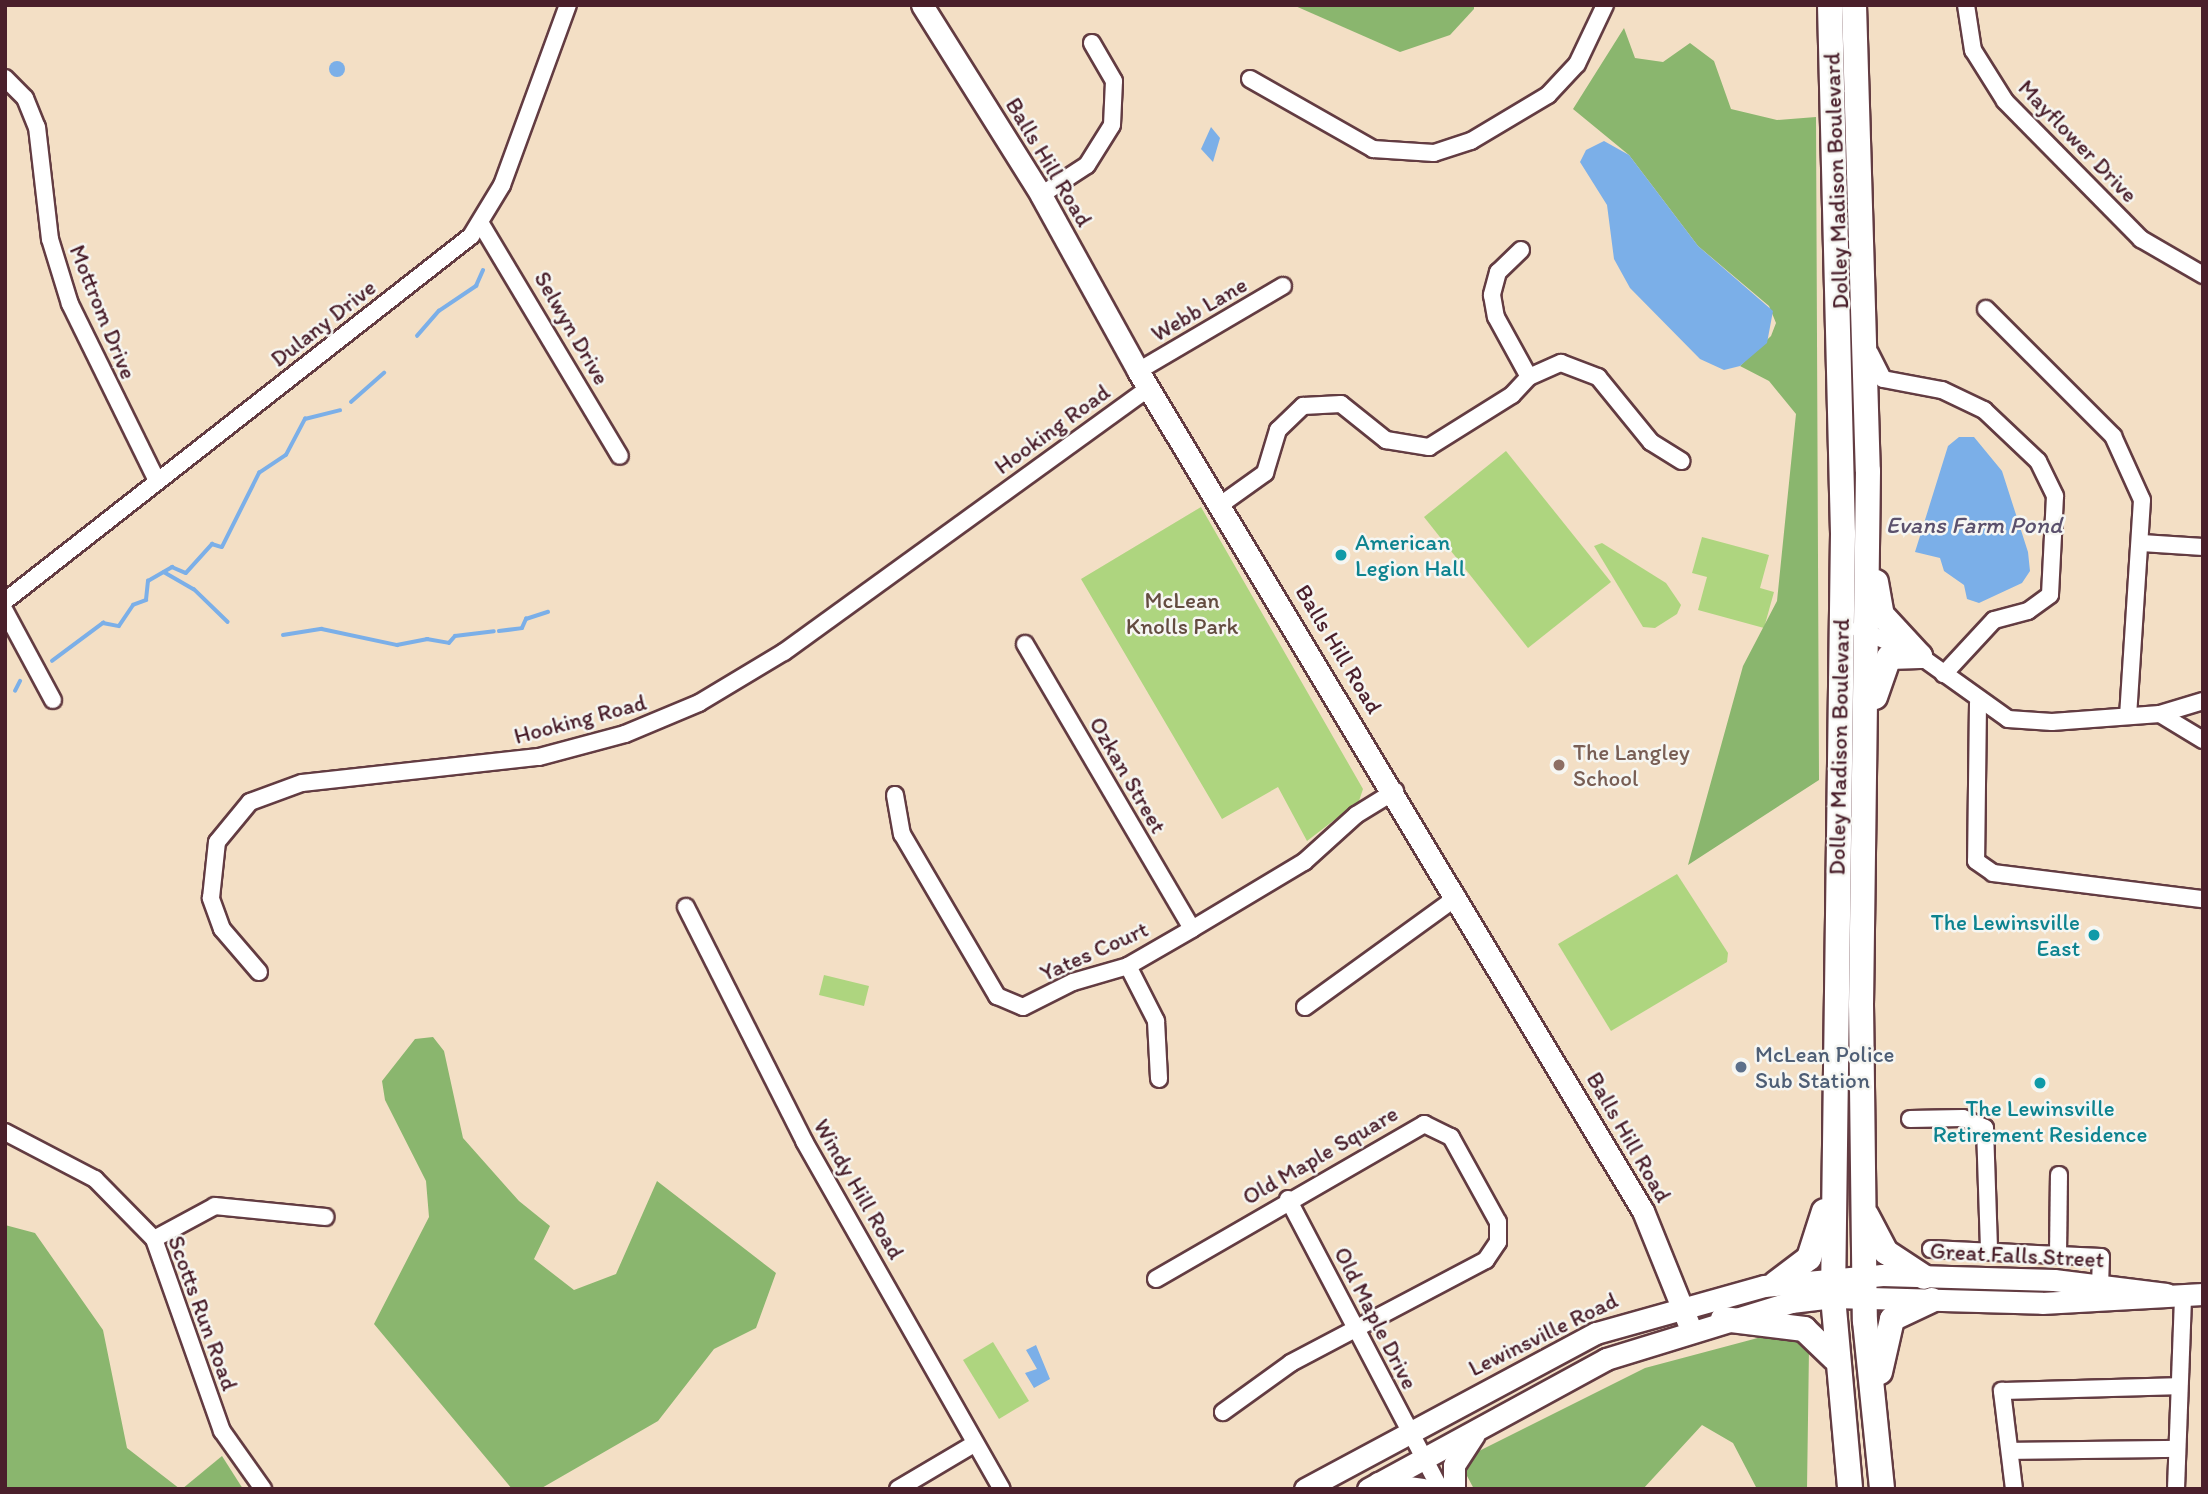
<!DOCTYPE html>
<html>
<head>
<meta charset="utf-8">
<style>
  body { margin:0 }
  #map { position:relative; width:2208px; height:1494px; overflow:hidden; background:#f3dfc5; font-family:Itim,sans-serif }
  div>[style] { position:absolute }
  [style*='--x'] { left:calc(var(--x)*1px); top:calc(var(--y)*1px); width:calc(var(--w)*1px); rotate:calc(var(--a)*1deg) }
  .green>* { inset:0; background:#aed57f }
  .forest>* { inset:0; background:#8ab66e }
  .water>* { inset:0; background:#7bafe8 }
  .round { border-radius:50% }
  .stream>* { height:3.5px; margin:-1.75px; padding:0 1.75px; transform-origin:1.75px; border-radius:1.75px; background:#7bafe8 }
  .roads { filter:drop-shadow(2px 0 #633c42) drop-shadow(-2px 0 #633c42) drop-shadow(0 2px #633c42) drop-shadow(0 -2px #633c42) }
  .street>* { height:16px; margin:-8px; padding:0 8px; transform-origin:8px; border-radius:8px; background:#fff }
  .secondary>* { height:21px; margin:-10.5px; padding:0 10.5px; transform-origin:10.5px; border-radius:10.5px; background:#fff }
  .primary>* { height:24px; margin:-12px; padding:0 12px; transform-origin:12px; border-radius:12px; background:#fff }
  .dots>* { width:19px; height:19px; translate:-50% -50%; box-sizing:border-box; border:4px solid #f6f6f2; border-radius:50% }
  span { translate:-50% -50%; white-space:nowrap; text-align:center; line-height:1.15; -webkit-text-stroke:5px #f6f6f2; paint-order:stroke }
  .street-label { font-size:23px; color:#4a1f2b }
  .culture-label { font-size:23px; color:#0d838f }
  .left { translate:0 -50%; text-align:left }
  .right { translate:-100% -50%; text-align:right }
  .park-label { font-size:23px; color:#634c40 }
  .education-label { font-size:23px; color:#785e54 }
  .service-label { font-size:23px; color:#4e5e75 }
  .water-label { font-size:24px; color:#5b516d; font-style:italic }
  .frame { position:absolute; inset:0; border:7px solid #4a1f2b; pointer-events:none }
</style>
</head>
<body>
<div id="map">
  <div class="green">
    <i style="clip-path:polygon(1506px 451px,1611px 582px,1528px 648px,1424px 517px)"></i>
    <i style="clip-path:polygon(1201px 507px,1363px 789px,1359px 801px,1307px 841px,1278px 787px,1222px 819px,1081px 579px)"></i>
    <i style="clip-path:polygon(1702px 537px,1769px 555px,1760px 588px,1774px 592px,1764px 628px,1698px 610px,1707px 577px,1692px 573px)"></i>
    <i style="clip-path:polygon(1602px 543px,1666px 583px,1681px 605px,1677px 614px,1655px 628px,1643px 627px,1594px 546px)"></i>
    <i style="clip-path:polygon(1677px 874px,1728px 953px,1727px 962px,1611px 1031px,1558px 944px)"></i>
    <i style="clip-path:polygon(824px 975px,869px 986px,864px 1006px,819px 995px)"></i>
    <i style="clip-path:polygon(993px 1342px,1029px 1401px,999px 1419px,963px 1360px)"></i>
  </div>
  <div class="forest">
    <i style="clip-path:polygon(1293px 5px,1474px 5px,1474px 9px,1450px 35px,1400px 52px)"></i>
    <i style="clip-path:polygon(1624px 28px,1635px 58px,1663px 62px,1690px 43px,1714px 61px,1731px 109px,1777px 120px,1816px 117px,1819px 780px,1688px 865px,1743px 666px,1777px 601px,1796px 414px,1769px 381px,1740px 366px,1771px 336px,1776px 323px,1769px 306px,1698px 246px,1629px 155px,1573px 109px)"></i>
    <i style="clip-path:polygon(433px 1037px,444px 1051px,463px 1138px,519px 1201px,550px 1226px,534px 1259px,574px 1290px,616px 1274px,657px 1181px,776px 1273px,756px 1328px,714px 1349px,658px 1421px,540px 1489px,512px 1489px,374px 1324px,429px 1217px,426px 1181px,385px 1100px,382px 1081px,415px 1039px)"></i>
    <i style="clip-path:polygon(5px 1225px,35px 1233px,103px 1330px,127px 1448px,180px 1489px,5px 1489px)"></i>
    <i style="clip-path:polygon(1769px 1335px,1792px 1337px,1809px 1349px,1807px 1489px,1757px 1489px,1733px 1443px,1702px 1425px,1643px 1489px,1474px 1489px,1459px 1461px,1645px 1368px)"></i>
    <i style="clip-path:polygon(222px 1456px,243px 1489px,182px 1489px)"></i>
  </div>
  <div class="water">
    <i class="round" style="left:329px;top:61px;width:16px;height:16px"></i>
    <i style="clip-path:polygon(1211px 127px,1220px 138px,1213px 162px,1201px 149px)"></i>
    <i style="clip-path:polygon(1604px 141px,1629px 155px,1698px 246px,1773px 311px,1767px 343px,1740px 366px,1724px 370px,1700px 359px,1630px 288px,1614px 259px,1607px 205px,1580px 162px,1586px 150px)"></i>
    <i style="clip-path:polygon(1959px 437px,1974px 437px,2002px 471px,2028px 552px,2030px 571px,2022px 583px,1979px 603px,1967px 599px,1964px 585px,1944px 571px,1940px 558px,1915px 552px,1948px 446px)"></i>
    <i style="clip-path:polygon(1036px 1345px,1050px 1379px,1034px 1388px,1025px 1373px,1037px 1369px,1026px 1350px)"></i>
  </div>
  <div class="stream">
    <i style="--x:417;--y:336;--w:33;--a:-49"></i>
    <i style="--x:439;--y:311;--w:45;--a:-34"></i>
    <i style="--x:476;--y:286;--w:17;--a:-66"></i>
    <i style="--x:351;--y:402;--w:44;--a:-41.3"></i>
    <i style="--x:164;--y:572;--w:34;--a:30"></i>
    <i style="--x:194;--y:589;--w:47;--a:44.1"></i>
    <i style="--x:499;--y:631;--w:23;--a:-7"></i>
    <i style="--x:522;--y:628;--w:10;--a:-66"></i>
    <i style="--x:526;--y:619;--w:23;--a:-18"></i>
    <i style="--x:283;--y:635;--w:39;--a:-9"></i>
    <i style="--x:322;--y:629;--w:77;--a:12"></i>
    <i style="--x:397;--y:645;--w:31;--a:-11"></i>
    <i style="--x:427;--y:639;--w:22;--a:10"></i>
    <i style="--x:449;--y:643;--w:9;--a:-49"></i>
    <i style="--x:455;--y:636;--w:39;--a:-7"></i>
    <i style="--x:52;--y:661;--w:64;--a:-36.7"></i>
    <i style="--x:103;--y:623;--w:16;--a:11"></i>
    <i style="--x:119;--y:626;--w:25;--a:-56"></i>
    <i style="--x:133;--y:605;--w:14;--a:-21"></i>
    <i style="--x:146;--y:600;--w:19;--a:-84"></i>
    <i style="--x:148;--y:581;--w:28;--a:-30"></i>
    <i style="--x:172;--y:567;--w:15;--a:23"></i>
    <i style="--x:186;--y:573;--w:39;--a:-48"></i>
    <i style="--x:212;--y:544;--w:10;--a:17"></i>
    <i style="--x:222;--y:547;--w:83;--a:-63.4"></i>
    <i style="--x:259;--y:473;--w:32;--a:-34"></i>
    <i style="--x:286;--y:455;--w:41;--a:-62.2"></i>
    <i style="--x:305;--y:419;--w:36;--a:-14"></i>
    <i style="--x:15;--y:691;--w:11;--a:-63"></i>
  </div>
  <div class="roads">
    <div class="street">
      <i style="--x:1966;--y:5;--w:46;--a:81.2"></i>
      <i style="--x:1973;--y:50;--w:60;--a:57.9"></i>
      <i style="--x:2005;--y:101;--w:194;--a:45.4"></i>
      <i style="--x:2141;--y:239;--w:72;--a:30.1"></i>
      <i style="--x:5;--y:78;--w:28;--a:45"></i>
      <i style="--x:25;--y:98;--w:31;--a:68"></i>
      <i style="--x:37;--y:127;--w:113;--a:83.4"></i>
      <i style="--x:50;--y:239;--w:68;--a:72.9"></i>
      <i style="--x:70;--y:304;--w:195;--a:63.8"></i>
      <i style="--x:1250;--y:79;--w:142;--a:29.6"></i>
      <i style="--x:1373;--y:149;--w:61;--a:3.8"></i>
      <i style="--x:1434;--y:153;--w:39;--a:-18"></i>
      <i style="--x:1471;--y:141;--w:90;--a:-30.9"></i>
      <i style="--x:1548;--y:95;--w:42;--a:-46.9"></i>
      <i style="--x:1577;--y:64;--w:65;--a:-64.6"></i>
      <i style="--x:1041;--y:195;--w:55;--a:-33.1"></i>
      <i style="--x:1087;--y:165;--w:47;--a:-58"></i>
      <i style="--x:1112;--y:125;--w:44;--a:-87.4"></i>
      <i style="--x:1114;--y:81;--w:44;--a:-120.1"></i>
      <i style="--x:481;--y:224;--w:270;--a:59.1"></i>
      <i style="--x:1521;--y:250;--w:32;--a:136"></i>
      <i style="--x:1498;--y:272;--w:24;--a:105"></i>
      <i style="--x:1492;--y:295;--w:22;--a:80"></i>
      <i style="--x:1496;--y:317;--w:68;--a:61.2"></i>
      <i style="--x:1986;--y:309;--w:180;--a:45"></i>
      <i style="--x:2113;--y:436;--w:70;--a:65.6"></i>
      <i style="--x:2142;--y:500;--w:215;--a:93.7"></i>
      <i style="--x:1870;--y:353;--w:29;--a:63"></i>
      <i style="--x:1883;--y:379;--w:60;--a:10.6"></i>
      <i style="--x:1942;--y:390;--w:47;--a:25.5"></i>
      <i style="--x:1984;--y:410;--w:74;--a:43.4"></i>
      <i style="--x:2038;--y:461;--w:39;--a:64"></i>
      <i style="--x:2055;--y:496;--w:99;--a:92.9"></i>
      <i style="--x:2050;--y:595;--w:27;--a:144"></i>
      <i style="--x:2028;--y:611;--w:35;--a:165"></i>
      <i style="--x:1994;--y:620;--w:74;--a:132.8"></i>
      <i style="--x:1138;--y:371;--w:168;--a:-30.4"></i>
      <i style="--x:1223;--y:503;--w:52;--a:-35.5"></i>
      <i style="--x:1265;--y:473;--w:45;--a:-73.2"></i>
      <i style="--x:1278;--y:430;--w:35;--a:-44"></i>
      <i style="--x:1303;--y:406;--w:38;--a:-3"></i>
      <i style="--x:1341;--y:404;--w:58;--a:38.7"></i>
      <i style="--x:1386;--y:440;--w:44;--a:9.2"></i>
      <i style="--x:1429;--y:447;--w:98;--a:-32.1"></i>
      <i style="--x:1512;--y:395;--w:25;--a:-47"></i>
      <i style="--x:1529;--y:377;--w:35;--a:-24"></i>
      <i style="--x:1561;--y:363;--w:40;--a:21"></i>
      <i style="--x:1598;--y:377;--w:84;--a:50.8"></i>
      <i style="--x:1651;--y:442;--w:36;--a:32"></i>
      <i style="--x:2142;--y:543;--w:61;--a:3.8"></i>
      <i style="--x:5;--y:601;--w:592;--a:-38.07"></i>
      <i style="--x:471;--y:236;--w:60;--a:-58.7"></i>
      <i style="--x:502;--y:185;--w:192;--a:-69.9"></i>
      <i style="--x:5;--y:611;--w:101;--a:61.7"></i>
      <i style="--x:1859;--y:629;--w:67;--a:23.9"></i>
      <i style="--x:1920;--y:656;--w:108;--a:35.6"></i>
      <i style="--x:2008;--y:719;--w:44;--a:3.9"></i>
      <i style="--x:2052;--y:722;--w:108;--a:-4.2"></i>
      <i style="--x:2160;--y:714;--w:50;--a:31.2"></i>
      <i style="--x:1025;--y:644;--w:330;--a:59.6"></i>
      <i style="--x:1978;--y:703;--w:158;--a:90.7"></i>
      <i style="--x:1976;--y:861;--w:21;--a:35"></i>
      <i style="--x:1993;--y:873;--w:212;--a:7.1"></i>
      <i style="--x:2160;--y:714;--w:45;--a:-16.8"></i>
      <i style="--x:895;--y:795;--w:40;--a:80"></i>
      <i style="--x:902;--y:834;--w:188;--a:59.6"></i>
      <i style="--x:997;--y:996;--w:28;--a:23"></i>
      <i style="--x:1023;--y:1007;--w:56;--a:-26.6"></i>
      <i style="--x:1073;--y:982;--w:57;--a:-16.2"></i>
      <i style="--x:1128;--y:966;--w:74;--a:-30"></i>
      <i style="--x:1192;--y:929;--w:131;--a:-30.9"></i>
      <i style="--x:1304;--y:862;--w:70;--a:-42.1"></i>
      <i style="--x:1356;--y:815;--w:46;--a:-31.6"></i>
      <i style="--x:686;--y:907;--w:262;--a:63.2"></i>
      <i style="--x:804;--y:1141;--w:400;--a:60.4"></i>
      <i style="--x:1128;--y:966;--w:62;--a:63"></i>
      <i style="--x:1156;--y:1021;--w:58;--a:87"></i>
      <i style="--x:259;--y:972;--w:57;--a:-130.7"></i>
      <i style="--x:222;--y:929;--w:33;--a:-110"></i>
      <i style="--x:211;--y:898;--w:56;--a:-83.9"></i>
      <i style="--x:217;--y:842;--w:52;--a:-50.5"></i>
      <i style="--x:250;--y:802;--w:55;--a:-20.1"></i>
      <i style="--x:302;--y:783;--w:238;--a:-6.3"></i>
      <i style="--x:539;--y:757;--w:89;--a:-15"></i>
      <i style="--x:625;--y:734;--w:80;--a:-22.7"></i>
      <i style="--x:699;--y:703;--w:99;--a:-31"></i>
      <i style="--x:784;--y:652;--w:450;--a:-35.9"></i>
      <i style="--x:1305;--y:1007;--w:188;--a:-35.9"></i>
      <i style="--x:1910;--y:1119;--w:53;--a:-1.1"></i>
      <i style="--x:1963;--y:1118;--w:24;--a:24"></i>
      <i style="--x:1985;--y:1128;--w:123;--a:88.1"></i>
      <i style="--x:5;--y:1132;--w:102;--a:27.6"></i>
      <i style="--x:95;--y:1179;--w:84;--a:45.5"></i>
      <i style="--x:154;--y:1239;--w:204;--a:70.5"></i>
      <i style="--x:222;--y:1431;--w:71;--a:54.7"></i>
      <i style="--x:1288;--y:1199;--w:327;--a:62.3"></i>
      <i style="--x:154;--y:1239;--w:69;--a:-28.4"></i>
      <i style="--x:215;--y:1206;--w:111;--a:5.7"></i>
      <i style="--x:1931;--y:1249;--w:170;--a:2.7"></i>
      <i style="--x:2101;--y:1257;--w:28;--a:92"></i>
      <i style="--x:2058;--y:1255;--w:80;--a:-89.3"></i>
      <i style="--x:1156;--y:1279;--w:310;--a:-30"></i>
      <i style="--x:1424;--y:1124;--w:30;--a:26"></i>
      <i style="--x:1451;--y:1137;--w:97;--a:61.1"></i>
      <i style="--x:1498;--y:1222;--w:20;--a:90"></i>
      <i style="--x:1498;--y:1242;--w:22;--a:124"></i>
      <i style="--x:1486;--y:1260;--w:221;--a:152.2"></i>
      <i style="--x:1291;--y:1363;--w:84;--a:144.2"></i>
      <i style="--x:2010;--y:1451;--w:166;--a:-0.7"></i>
      <i style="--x:898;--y:1489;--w:88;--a:-30.6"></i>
      <i style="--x:2014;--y:1489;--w:99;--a:-97"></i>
      <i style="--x:2002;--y:1391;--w:174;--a:-1.6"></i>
      <i style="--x:2176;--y:1489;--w:195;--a:-87.9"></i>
    </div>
    <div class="secondary">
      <i style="--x:922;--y:5;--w:224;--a:57.9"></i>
      <i style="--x:1041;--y:195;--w:201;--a:61.1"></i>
      <i style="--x:1138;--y:371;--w:980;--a:58.99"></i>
      <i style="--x:1643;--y:1211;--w:128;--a:68"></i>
      <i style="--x:1378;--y:1483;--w:45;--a:7.6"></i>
      <i style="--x:1305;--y:1489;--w:330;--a:-28.2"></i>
      <i style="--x:1596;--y:1333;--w:174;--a:-15.6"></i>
      <i style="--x:1764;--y:1286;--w:119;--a:-5.3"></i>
      <i style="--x:1882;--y:1275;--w:172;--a:1.7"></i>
      <i style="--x:2054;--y:1280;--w:113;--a:7.1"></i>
      <i style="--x:1368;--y:1489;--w:271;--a:-28.6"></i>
      <i style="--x:1606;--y:1359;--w:194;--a:-17.1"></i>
      <i style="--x:1791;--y:1302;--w:42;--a:-6.8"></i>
      <i style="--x:1833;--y:1297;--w:209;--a:1.6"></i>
      <i style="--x:2042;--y:1303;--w:161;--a:-3.2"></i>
      <i style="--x:1454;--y:1489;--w:24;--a:-90"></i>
      <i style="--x:1454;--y:1465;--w:37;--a:-57"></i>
    </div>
    <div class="primary">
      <i style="--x:1830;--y:5;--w:529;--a:88.59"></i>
      <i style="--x:1843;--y:534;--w:763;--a:90.75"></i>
      <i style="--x:1833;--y:1297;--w:193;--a:84.9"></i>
      <i style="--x:1854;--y:5;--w:466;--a:88.3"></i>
      <i style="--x:1868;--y:471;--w:533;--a:90.75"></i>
      <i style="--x:1861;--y:1004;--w:317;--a:89.3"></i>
      <i style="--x:1865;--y:1321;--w:169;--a:84.2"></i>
      <i style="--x:1876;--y:582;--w:34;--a:80"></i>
      <i style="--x:1882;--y:615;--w:56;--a:47.2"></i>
      <i style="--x:1875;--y:697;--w:42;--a:-70.7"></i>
      <i style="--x:1889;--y:657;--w:31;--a:-2"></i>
      <i style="--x:1867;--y:1216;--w:41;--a:62.2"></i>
      <i style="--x:1886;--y:1252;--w:45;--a:33.3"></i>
      <i style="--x:1776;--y:1283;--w:41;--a:-37.1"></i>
      <i style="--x:1809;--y:1258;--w:49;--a:-72.3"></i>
      <i style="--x:1723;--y:1319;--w:82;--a:7"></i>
      <i style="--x:1804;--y:1329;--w:42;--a:44"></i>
      <i style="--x:1880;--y:1372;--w:54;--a:-77.2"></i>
      <i style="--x:1892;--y:1319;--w:44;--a:-25.4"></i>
    </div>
  </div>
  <div class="dots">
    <i style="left:1341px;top:555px;background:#0f9aa8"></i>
    <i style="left:1559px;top:765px;background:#8d6e63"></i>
    <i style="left:2094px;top:935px;background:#0f9aa8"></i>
    <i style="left:1741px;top:1067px;background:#5c6f8a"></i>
    <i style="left:2040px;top:1083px;background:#0f9aa8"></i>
  </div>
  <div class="street-label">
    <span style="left:2078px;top:141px;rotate:46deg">Mayflower Drive</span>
    <span style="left:1049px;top:162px;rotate:59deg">Balls Hill Road</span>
    <span style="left:1836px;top:181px;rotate:-92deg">Dolley Madison Boulevard</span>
    <span style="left:1199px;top:309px;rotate:-30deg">Webb Lane</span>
    <span style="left:103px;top:312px;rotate:68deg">Mottrom Drive</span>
    <span style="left:323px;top:323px;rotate:-38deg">Dulany Drive</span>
    <span style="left:572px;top:328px;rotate:60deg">Selwyn Drive</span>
    <span style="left:1052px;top:429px;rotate:-36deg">Hooking Road</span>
    <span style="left:1339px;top:649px;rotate:59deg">Balls Hill Road</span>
    <span style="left:580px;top:719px;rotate:-15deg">Hooking Road</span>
    <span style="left:1839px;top:747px;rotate:-89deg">Dolley Madison Boulevard</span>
    <span style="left:1128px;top:775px;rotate:60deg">Ozkan Street</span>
    <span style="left:1094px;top:951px;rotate:-24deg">Yates Court</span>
    <span style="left:1629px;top:1137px;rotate:60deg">Balls Hill Road</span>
    <span style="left:1320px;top:1155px;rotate:-30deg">Old Maple Square</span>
    <span style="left:859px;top:1189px;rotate:60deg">Windy Hill Road</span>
    <span style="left:2017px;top:1255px;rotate:3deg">Great Falls Street</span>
    <span style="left:203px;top:1313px;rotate:70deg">Scotts Run Road</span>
    <span style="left:1376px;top:1318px;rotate:63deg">Old Maple Drive</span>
    <span style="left:1543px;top:1334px;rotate:-26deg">Lewinsville Road</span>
  </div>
  <div class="culture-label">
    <span class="left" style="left:1355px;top:555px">American<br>Legion Hall</span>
    <span class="right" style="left:2080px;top:935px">The Lewinsville<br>East</span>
    <span style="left:2040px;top:1121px">The Lewinsville<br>Retirement Residence</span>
  </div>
  <div class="park-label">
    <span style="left:1182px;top:613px">McLean<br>Knolls Park</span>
  </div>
  <div class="education-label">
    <span class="left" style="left:1573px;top:765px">The Langley<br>School</span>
  </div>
  <div class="service-label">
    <span class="left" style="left:1755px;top:1067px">McLean Police<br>Sub Station</span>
  </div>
  <div class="water-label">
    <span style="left:1974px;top:525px">Evans Farm Pond</span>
  </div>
  <div class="frame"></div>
</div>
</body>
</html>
